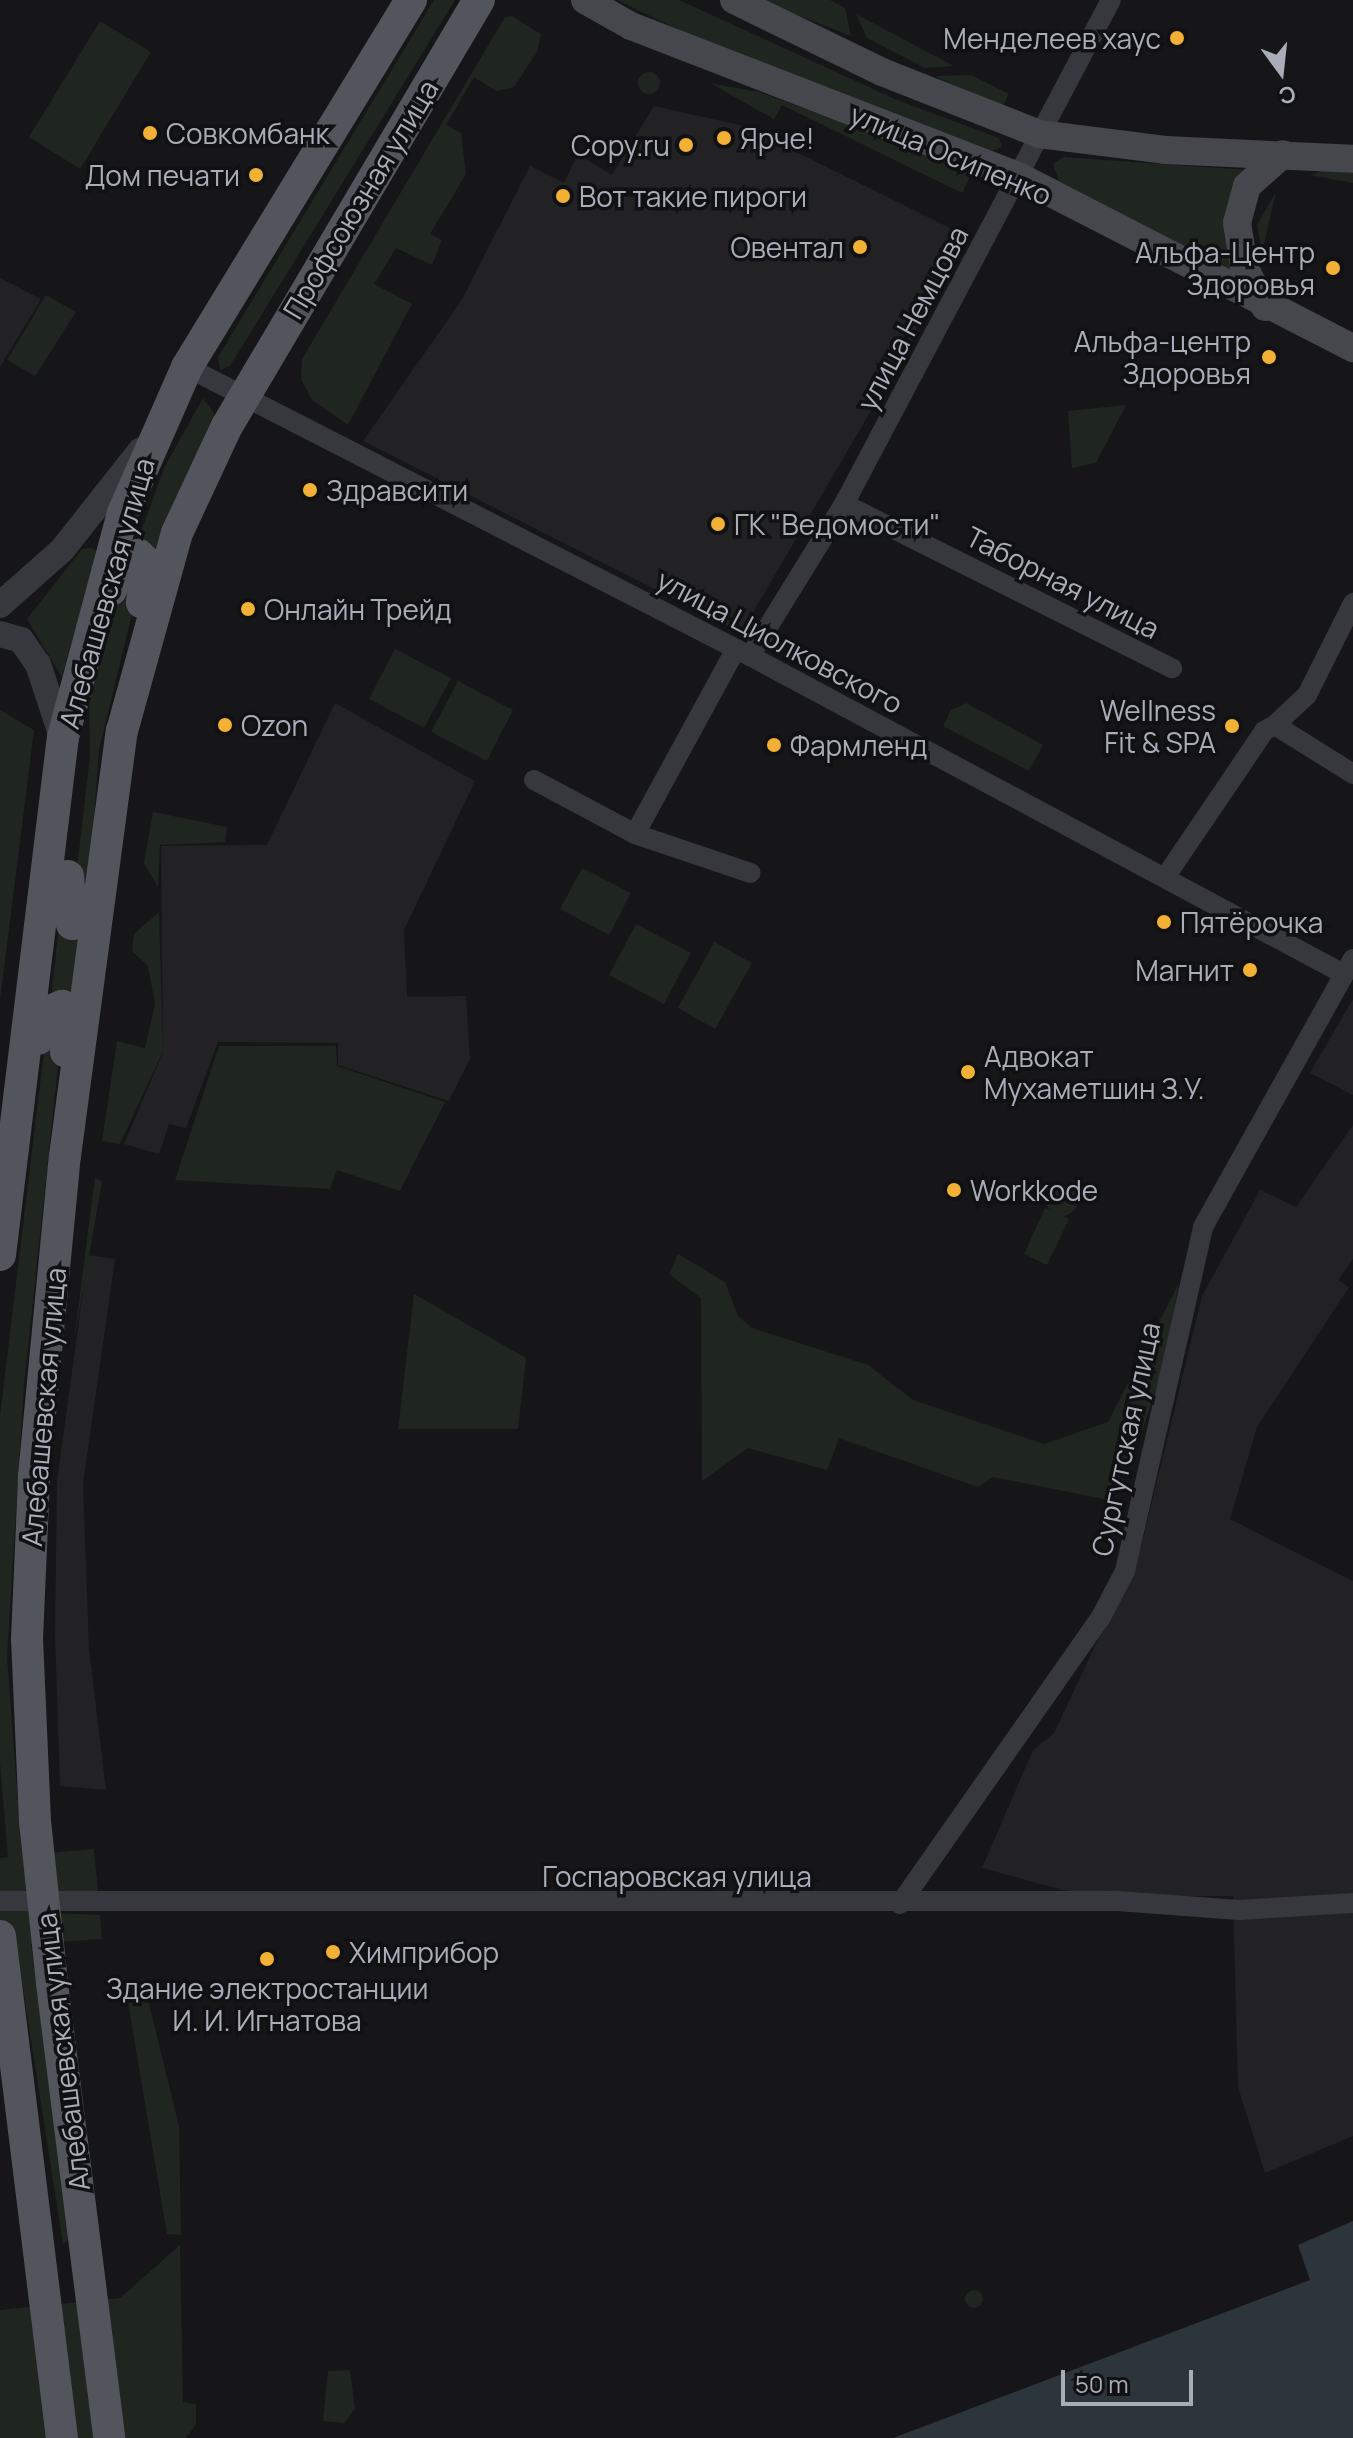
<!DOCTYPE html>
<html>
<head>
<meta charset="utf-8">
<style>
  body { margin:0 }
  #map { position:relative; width:1353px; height:2438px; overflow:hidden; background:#161618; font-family:Manrope,sans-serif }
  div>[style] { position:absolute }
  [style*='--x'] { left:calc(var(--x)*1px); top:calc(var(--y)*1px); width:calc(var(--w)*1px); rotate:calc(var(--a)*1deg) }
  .built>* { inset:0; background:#222225 }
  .green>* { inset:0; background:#1e261f }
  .round { border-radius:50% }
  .water>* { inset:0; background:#2c353c }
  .minor>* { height:20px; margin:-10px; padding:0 10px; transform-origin:10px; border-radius:10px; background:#37383d }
  .tertiary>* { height:26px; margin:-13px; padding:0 13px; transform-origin:13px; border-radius:13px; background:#37383d }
  .secondary>* { height:28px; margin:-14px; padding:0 14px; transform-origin:14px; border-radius:14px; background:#45474d }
  .primary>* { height:32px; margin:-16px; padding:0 16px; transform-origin:16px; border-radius:16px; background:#53555c }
  .primary-bridge>* { height:32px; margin:-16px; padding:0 16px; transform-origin:16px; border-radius:16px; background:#53555c }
  .dots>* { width:22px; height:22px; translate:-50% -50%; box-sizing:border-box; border:4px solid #111113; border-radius:50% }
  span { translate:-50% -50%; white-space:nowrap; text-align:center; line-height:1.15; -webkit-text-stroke:7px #111113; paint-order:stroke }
  .poi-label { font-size:28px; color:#a8adb8 }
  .right { translate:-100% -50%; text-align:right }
  .left { translate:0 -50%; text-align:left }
  .street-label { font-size:28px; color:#a8adb8 }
  .north { position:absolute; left:1241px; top:32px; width:80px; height:80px; -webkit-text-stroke:6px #111113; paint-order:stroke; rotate:165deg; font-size:22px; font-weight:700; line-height:32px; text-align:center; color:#a8adb8 }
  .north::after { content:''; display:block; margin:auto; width:28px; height:36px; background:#a8adb8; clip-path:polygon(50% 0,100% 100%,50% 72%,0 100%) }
  .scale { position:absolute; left:1061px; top:2370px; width:132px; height:36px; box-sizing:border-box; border:4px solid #a8adb8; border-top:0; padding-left:10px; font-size:24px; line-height:28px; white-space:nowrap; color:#a8adb8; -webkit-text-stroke:6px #111113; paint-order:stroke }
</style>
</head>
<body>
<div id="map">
  <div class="built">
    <i style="clip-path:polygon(654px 106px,744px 126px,962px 234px,903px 356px,741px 633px,363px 441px,461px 301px,530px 166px,564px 183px,578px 154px,612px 175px)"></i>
    <i style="clip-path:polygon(0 278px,41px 299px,0 367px)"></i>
    <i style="clip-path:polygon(335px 703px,475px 781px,404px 930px,407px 997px,466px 996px,470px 1059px,449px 1101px,338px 1065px,338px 1043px,218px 1042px,186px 1128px,169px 1124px,159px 1154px,124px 1144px,163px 1052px,161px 846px,267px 845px)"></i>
    <i style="clip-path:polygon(1353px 999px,1353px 1095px,1310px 1073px)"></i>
    <i style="clip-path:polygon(1353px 1125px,1353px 1259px,1338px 1280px,1349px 1287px,1257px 1427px,1230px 1519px,1353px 1581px,1353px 2136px,1265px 2173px,1238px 2087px,1233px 1896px,1090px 1897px,982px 1868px,1033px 1750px,1054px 1733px,1140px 1551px,1202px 1296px,1260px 1190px,1296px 1207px)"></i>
    <i style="clip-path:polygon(88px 1255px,115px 1259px,83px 1484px,89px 1649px,106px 1790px,60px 1786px,55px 1634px,57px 1481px)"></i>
  </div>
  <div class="green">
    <i style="clip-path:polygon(434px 0,455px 0,230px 366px,220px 370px,218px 357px)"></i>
    <i style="clip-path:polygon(617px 0,679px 0,897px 100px,999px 138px,1002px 147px,992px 151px,723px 51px)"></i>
    <i style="clip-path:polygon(759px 0,830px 0,845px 8px,851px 36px)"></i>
    <i style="clip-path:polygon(856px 14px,954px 66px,925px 68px,867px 38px)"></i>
    <i style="clip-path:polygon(512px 16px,541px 34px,537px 52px,514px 87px,496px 91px,474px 77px,446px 125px,461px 133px,466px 174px,430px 234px,442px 240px,432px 265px,396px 248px,374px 284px,412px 304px,348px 425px,312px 400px,301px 379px,302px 359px,505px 17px)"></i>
    <i style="clip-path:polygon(100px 21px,151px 52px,80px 169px,29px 137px)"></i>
    <i class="round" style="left:638px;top:72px;width:22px;height:22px"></i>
    <i style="clip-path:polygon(971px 75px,1009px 94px,1002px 108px,935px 76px)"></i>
    <i style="clip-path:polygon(710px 83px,759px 92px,973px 171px,962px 193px,782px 105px,774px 119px)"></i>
    <i style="clip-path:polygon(1063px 157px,1248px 170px,1241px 275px,1059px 181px,1053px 164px)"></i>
    <i style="clip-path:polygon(1322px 171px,1353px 171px,1353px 183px,1310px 175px)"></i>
    <i style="clip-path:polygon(1276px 192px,1262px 252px,1257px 225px)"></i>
    <i style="clip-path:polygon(46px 295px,76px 312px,35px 376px,7px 360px)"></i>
    <i style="clip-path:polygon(203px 398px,214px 413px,154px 564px,136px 545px,165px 466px)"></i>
    <i style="clip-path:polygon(1126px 405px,1096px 463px,1072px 468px,1068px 411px)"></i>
    <i style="clip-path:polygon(91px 548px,97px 551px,62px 677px,27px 619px,82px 549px)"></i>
    <i style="clip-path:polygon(128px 567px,142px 573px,99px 750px,87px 910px,72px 911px,90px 756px,89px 700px)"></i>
    <i style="clip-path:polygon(395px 649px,451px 678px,424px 728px,369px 699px)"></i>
    <i style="clip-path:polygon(458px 681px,513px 710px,487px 761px,431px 732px)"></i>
    <i style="clip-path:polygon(966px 703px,1043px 745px,1029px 771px,943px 726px,951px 710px)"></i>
    <i style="clip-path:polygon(0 710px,34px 730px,0 1000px)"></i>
    <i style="clip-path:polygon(153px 812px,227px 827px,225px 842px,160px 845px,158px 887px,144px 863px)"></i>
    <i style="clip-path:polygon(582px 868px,631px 893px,609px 935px,560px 909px)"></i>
    <i style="clip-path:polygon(159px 912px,163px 1051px,120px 1144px,102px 1141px,117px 1041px,145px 1048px,155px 1004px,148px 966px,132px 951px,134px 934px)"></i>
    <i style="clip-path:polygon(636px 924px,691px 953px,664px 1004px,609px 975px)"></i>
    <i style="clip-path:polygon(59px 925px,83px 933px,73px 1007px,51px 998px)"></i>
    <i style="clip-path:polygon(714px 942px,752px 963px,715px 1029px,678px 1008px)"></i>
    <i style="clip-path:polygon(48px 1018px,63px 1019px,24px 1385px,7px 1657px,22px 1855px,94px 1849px,98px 1891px,26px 1892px,28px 1912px,100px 1915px,102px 1939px,31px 1944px,69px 2238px,63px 2244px,19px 1963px,0 1945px,0 1911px,13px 1911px,12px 1892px,0 1892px,0 1858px,8px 1857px,0 1763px,0 1416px)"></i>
    <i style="clip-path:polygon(219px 1046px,336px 1046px,337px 1066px,445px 1102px,400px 1191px,337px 1170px,330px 1189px,175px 1180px)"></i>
    <i style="clip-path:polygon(95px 1177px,102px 1182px,74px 1341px)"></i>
    <i class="round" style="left:1046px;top:1184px;width:32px;height:32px"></i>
    <i style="clip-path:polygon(1045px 1208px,1069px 1219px,1047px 1265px,1024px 1254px)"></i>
    <i style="clip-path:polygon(678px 1254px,725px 1282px,738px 1316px,752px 1328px,868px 1365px,913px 1400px,1044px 1444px,1108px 1422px,1179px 1283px,1162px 1370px,1134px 1456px,1113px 1471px,1109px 1500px,993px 1477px,978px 1487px,839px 1438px,827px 1470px,748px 1448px,702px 1481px,701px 1298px,669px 1274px)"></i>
    <i style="clip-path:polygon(414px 1294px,526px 1358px,518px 1429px,398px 1429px)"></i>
    <i style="clip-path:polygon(143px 1979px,179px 2126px,181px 2235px,167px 2234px,125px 1985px)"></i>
    <i style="clip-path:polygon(180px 2245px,183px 2402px,196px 2404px,196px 2424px,186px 2438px,0 2438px,0 2310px,120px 2298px)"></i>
    <i class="round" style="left:965px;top:2290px;width:18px;height:18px"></i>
    <i style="clip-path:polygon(350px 2370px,355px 2409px,344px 2423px,323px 2421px,328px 2371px)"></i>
  </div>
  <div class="water">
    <i style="clip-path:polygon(1353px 2221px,1353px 2438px,893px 2438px,1310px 2280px,1298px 2245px)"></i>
  </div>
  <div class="minor">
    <i style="--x:187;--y:367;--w:633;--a:27.17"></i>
    <i style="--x:750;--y:656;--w:672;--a:28.17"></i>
    <i style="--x:844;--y:504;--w:367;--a:26.6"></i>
    <i style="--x:750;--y:656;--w:179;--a:-58.3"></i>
    <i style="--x:844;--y:504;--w:570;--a:-62.09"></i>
    <i style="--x:1275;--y:725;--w:44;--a:-43.2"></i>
    <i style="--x:1307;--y:695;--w:103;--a:-63.4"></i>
    <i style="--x:534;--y:780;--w:115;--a:28.1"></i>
    <i style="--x:635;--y:834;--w:122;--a:18.6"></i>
    <i style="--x:635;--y:834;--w:211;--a:-61.4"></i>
    <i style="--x:1166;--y:876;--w:175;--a:-55.9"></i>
    <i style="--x:1264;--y:731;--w:13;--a:-29"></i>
    <i style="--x:1275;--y:725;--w:92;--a:32.1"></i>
    <i style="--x:0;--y:1901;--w:1118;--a:0"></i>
    <i style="--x:1118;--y:1901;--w:121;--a:4.3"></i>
    <i style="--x:1239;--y:1910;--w:114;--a:-3.5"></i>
    <i style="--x:900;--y:1904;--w:350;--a:-55"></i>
    <i style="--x:1101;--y:1617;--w:52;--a:-62.4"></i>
    <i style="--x:1125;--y:1571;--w:353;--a:-77.2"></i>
    <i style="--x:1203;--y:1227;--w:307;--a:-60.8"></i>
  </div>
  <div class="tertiary">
    <i style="--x:0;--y:605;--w:83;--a:-41.6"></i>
    <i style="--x:62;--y:550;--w:127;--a:-51.7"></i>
    <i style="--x:0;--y:634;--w:22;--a:16"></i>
    <i style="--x:21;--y:640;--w:29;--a:55"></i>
    <i style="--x:38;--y:664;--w:77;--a:71.8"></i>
  </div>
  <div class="secondary">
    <i style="--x:585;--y:0;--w:53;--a:29.5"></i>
    <i style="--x:631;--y:26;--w:415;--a:21.2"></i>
    <i style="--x:1018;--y:176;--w:377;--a:27.2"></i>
    <i style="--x:734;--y:0;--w:165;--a:25.9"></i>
    <i style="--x:882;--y:72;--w:169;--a:21.5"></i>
    <i style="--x:1039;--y:134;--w:127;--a:7.2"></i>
    <i style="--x:1165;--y:150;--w:188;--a:2.7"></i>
    <i style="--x:1265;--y:307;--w:45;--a:-117.7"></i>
    <i style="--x:1244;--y:267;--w:45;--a:-99"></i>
    <i style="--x:1237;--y:223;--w:38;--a:-75"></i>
    <i style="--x:1247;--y:186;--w:48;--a:-41.6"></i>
  </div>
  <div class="primary">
    <i style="--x:111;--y:590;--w:30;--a:-67"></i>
    <i style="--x:123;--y:562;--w:17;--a:-25"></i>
    <i style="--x:138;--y:555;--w:13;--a:42"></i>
    <i style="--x:148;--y:564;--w:39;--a:99"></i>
    <i style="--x:68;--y:876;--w:48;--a:85.2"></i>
    <i style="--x:72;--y:924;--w:14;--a:-8"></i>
    <i style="--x:86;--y:922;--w:30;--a:-67"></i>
    <i style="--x:38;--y:1039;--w:25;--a:-81"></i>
    <i style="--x:42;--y:1014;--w:22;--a:-22"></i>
    <i style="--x:62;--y:1006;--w:15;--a:58"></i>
    <i style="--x:70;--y:1019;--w:33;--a:97"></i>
    <i style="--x:0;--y:1255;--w:522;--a:-83.07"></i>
    <i style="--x:63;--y:737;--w:232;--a:-75"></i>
    <i style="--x:123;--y:513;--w:159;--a:-66.3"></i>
    <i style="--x:187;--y:367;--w:430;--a:-58.6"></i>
    <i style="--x:35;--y:1821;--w:182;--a:-92.5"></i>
    <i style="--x:27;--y:1639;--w:163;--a:-87.5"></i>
    <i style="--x:34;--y:1476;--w:321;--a:-84.5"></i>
    <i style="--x:65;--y:1156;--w:429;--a:-82.4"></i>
    <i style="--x:122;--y:731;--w:205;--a:-74.5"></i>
    <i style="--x:177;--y:533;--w:118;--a:-65"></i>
    <i style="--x:227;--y:426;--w:495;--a:-59.4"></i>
    <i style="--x:0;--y:1936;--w:506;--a:82.96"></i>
    <i style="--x:52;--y:1984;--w:458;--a:82.8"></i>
  </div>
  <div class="primary-bridge">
    <i style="--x:35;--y:1821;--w:164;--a:84"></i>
  </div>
  <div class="dots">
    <i style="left:1177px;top:38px;background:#f2b134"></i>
    <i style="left:150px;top:133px;background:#f2b134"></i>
    <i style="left:724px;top:138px;background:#f2b134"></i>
    <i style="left:686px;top:145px;background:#f2b134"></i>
    <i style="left:256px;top:175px;background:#f2b134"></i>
    <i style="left:563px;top:196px;background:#f2b134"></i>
    <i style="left:860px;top:247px;background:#f2b134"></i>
    <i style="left:1333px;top:268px;background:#f2b134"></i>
    <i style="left:1269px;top:357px;background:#f2b134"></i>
    <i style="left:310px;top:490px;background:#f2b134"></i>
    <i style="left:718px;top:524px;background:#f2b134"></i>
    <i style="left:248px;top:609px;background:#f2b134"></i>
    <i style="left:225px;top:725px;background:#f2b134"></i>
    <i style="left:1232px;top:726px;background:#f2b134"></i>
    <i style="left:774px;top:745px;background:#f2b134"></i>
    <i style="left:1164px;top:922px;background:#f2b134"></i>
    <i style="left:1250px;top:970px;background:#f2b134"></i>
    <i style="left:968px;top:1072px;background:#f2b134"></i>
    <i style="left:954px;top:1190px;background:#f2b134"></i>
    <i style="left:333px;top:1952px;background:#f2b134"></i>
    <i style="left:267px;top:1959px;background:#f2b134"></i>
  </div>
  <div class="poi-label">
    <span class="right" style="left:1161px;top:38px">Менделеев хаус</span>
    <span class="left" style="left:166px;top:133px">Совкомбанк</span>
    <span class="left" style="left:740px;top:138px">Ярче!</span>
    <span class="right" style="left:670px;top:145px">Copy.ru</span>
    <span class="right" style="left:240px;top:175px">Дом печати</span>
    <span class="left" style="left:579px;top:196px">Вот такие пироги</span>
    <span class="right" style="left:844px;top:247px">Овентал</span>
    <span class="right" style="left:1315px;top:268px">Альфа-Центр<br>Здоровья</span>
    <span class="right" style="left:1251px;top:357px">Альфа-центр<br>Здоровья</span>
    <span class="left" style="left:326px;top:490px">Здравсити</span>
    <span class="left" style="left:734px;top:524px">ГК "Ведомости"</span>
    <span class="left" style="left:264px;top:609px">Онлайн Трейд</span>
    <span class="right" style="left:1216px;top:726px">Wellness<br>Fit &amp; SPA</span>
    <span class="left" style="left:241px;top:725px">Ozon</span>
    <span class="left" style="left:790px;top:745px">Фармленд</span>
    <span class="left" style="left:1180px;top:922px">Пятёрочка</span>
    <span class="right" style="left:1234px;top:970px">Магнит</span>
    <span class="left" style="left:984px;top:1072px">Адвокат<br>Мухаметшин З.У.</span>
    <span class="left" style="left:970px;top:1190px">Workkode</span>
    <span class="left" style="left:349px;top:1952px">Химприбор</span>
    <span style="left:267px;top:2004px">Здание электростанции<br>И. И. Игнатова</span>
  </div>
  <div class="street-label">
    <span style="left:951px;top:154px;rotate:23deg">улица Осипенко</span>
    <span style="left:360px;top:199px;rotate:-59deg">Профсоюзная улица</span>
    <span style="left:912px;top:318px;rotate:-62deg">улица Немцова</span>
    <span style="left:1063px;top:582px;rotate:27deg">Таборная улица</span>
    <span style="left:106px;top:593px;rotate:-74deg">Алебашевская улица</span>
    <span style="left:780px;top:641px;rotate:28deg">улица Циолковского</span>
    <span style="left:43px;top:1407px;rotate:-85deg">Алебашевская улица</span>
    <span style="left:1125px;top:1439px;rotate:-78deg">Сургутская улица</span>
    <span style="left:677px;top:1876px">Госпаровская улица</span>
    <span style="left:62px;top:2052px;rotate:-97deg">Алебашевская улица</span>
  </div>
  <div class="north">С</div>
  <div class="scale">50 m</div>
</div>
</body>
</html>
